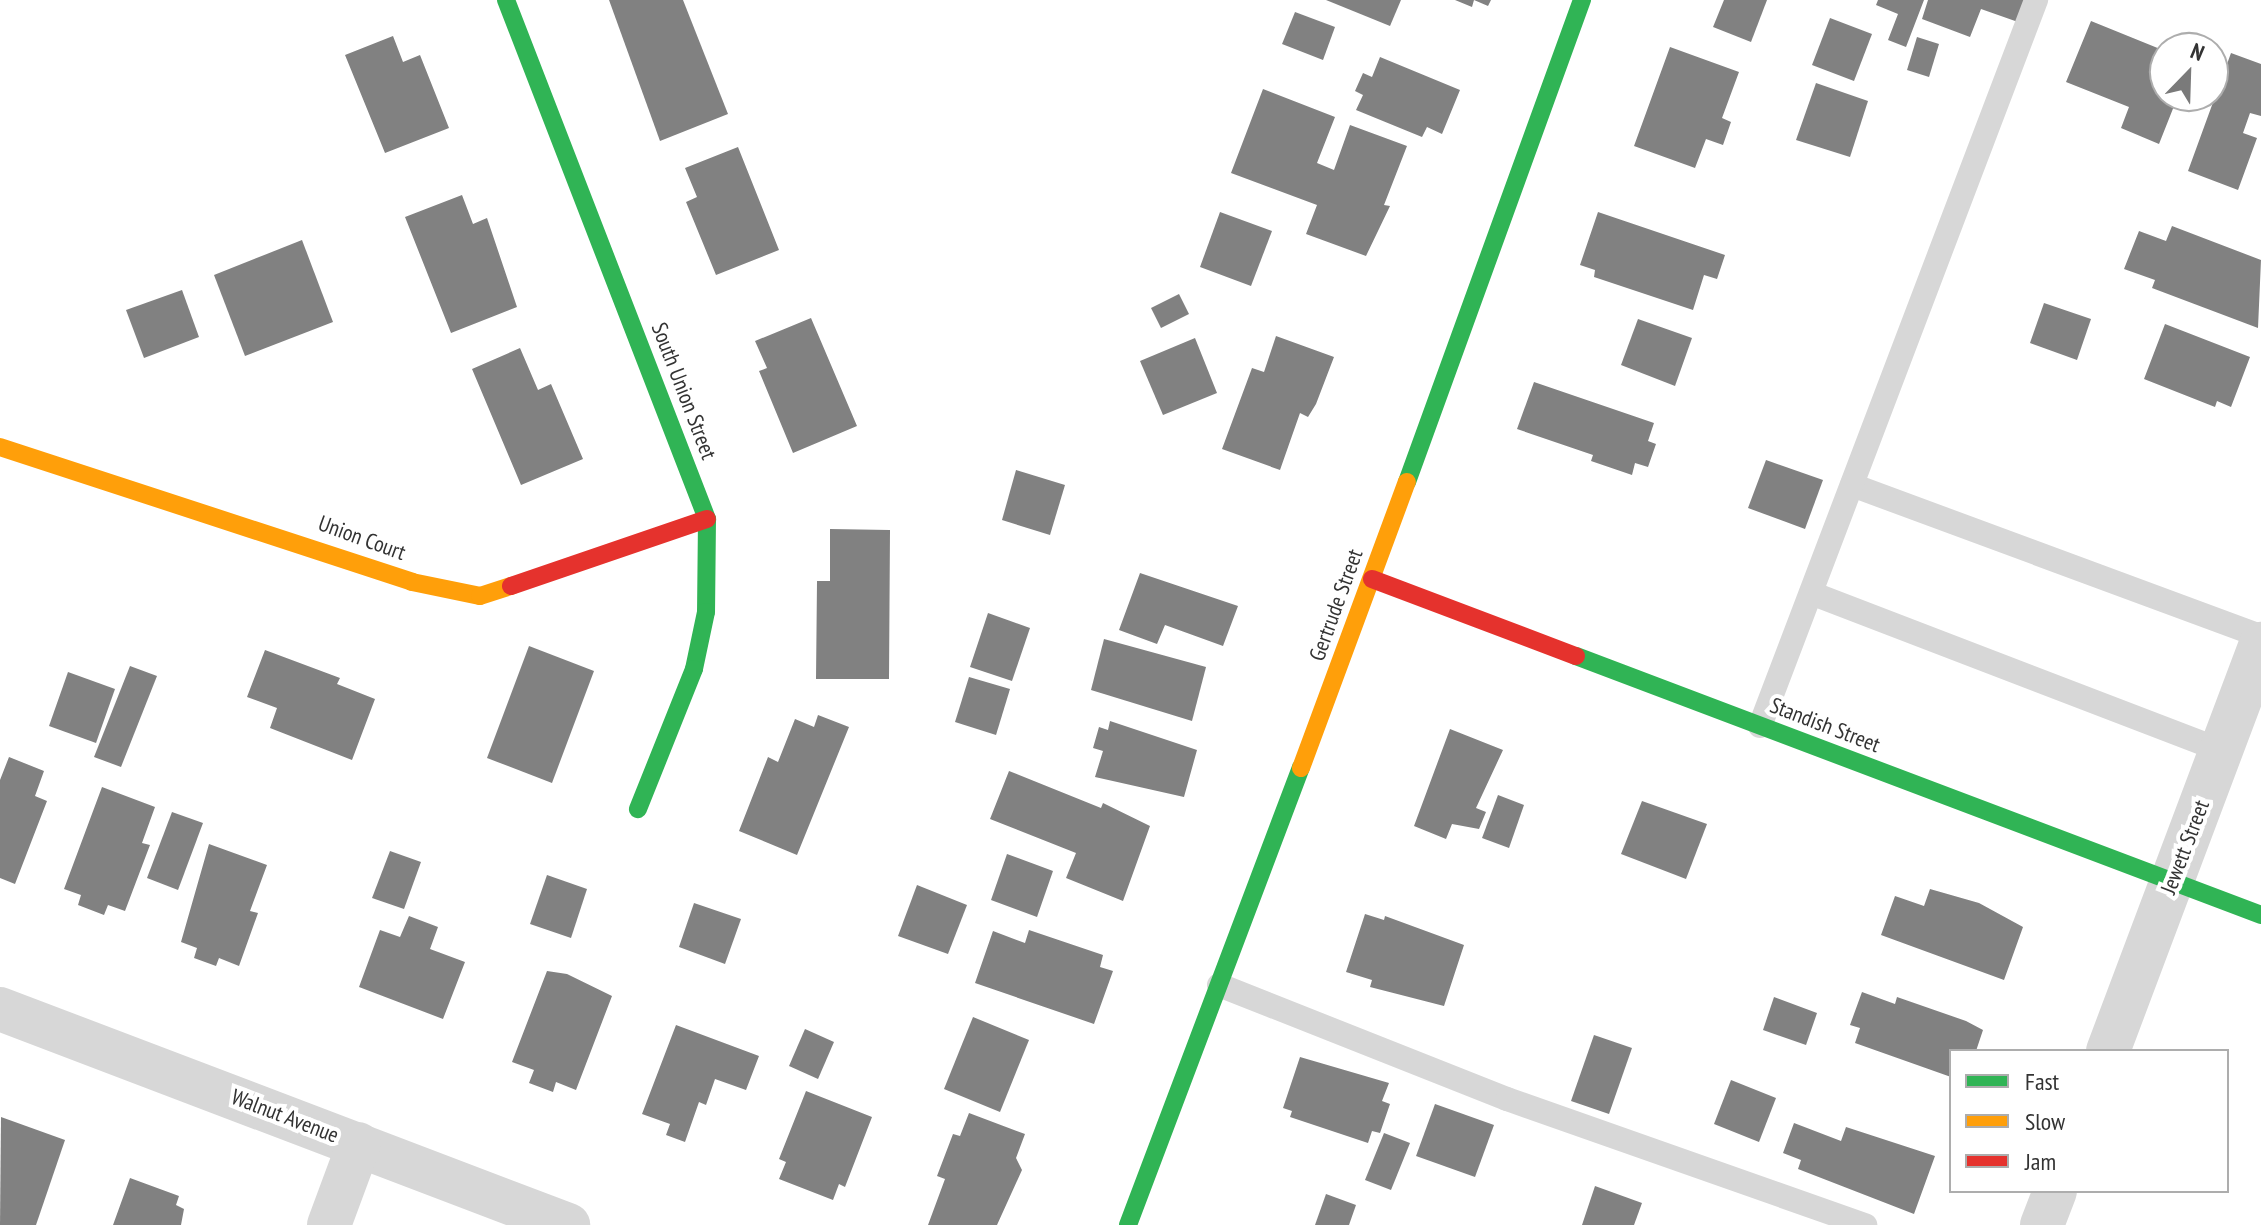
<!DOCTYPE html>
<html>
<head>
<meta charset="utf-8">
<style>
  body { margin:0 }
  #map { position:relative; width:2261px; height:1225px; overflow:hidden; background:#fff; font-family:"PT Sans Narrow",sans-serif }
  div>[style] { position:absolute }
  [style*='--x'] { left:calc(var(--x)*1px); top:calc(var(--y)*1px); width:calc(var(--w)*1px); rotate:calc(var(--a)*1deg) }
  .building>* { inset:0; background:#818181 }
  .lane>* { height:24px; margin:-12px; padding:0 12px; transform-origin:12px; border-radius:12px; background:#d7d7d7 }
  .street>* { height:44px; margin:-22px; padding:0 22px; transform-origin:22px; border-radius:22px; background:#d7d7d7 }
  .fast>* { height:18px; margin:-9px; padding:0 9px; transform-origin:9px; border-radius:9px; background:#30b455 }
  .slow>* { height:18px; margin:-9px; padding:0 9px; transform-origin:9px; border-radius:9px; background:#ff9f0a }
  .jam>* { height:18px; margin:-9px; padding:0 9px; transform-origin:9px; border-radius:9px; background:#e5322d }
  span { translate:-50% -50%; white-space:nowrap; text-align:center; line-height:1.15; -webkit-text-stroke:8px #fff; paint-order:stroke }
  .street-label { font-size:22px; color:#333 }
  .legend { position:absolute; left:1949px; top:1049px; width:280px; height:144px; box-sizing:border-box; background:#fff; border:2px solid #adadad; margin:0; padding:10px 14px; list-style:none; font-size:24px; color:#333 }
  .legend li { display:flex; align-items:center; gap:16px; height:40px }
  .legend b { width:40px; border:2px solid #adadad }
  .north { position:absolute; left:2149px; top:32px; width:80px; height:80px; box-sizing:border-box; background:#fff; border:2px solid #adadad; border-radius:50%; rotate:23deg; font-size:22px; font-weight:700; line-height:32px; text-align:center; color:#333 }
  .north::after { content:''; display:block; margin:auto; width:28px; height:36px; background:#7a7a7a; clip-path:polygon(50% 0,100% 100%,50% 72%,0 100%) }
</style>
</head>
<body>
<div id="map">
  <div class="building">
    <i style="clip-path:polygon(609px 0,683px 0,728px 114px,660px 141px)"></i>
    <i style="clip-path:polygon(1326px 0,1401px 0,1390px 26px)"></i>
    <i style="clip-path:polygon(1455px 0,1491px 0,1488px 6px,1474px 0,1472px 7px)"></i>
    <i style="clip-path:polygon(1724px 0,1767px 0,1751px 42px,1713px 27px)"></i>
    <i style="clip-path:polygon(1878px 0,1924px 0,1906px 47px,1888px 40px,1898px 14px,1876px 5px)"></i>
    <i style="clip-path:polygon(1928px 0,2025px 0,2018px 22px,1981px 9px,1970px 37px,1922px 19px)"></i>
    <i style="clip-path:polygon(1295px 12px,1335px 27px,1323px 60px,1282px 44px)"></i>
    <i style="clip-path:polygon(1830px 18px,1872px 34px,1854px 81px,1812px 65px)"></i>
    <i style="clip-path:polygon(2091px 21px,2165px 51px,2165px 96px,2178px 96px,2159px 144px,2121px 128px,2129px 107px,2066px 82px)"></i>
    <i style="clip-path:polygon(393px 36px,403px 62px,420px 55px,449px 128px,385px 153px,345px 55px)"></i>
    <i style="clip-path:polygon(1917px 37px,1939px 44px,1929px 77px,1907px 70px)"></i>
    <i style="clip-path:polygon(1670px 47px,1739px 72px,1722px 118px,1731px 122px,1723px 145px,1706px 139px,1695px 168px,1634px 146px)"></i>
    <i style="clip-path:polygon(2231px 53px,2261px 64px,2261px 116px,2250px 113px,2243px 133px,2257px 138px,2238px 190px,2188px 171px)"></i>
    <i style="clip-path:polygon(1380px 57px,1460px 90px,1442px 134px,1427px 127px,1422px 137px,1356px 110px,1363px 95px,1355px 91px,1363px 73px,1372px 77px)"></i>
    <i style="clip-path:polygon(1816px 83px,1868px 101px,1850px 157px,1796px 140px)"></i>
    <i style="clip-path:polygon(1263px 89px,1335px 117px,1317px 163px,1334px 170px,1350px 125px,1407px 146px,1384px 205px,1390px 206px,1366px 256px,1306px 234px,1317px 205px,1231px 173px)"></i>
    <i style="clip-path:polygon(738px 147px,779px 250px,716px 275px,686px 202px,697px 197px,685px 168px)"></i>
    <i style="clip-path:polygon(462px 195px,473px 224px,487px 218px,517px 307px,451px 333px,405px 217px)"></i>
    <i style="clip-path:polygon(1220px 212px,1272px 231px,1251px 286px,1200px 267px)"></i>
    <i style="clip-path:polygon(1598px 212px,1725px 255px,1717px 279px,1704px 275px,1693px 310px,1594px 277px,1595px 270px,1580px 265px)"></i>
    <i style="clip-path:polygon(2172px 226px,2261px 260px,2258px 328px,2152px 288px,2155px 280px,2124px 269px,2139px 231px,2166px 241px)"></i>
    <i style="clip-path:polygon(302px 240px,333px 322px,245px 356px,214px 275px)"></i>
    <i style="clip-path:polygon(182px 290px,199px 337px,144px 358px,126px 310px)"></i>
    <i style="clip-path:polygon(1179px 294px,1189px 314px,1161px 328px,1151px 308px)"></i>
    <i style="clip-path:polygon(2044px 303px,2091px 319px,2077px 360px,2030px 343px)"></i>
    <i style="clip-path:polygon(811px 318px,857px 426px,793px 453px,759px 371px,767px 368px,755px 341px)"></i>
    <i style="clip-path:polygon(1638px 319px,1692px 338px,1675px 386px,1621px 365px)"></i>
    <i style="clip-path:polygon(2165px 324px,2250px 357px,2231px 407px,2217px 401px,2215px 407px,2144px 379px)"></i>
    <i style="clip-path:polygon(1276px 336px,1334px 357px,1316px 404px,1308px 417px,1300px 413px,1280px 470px,1222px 449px,1252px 368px,1264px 372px)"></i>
    <i style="clip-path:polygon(1195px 338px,1217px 393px,1163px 415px,1140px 361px)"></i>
    <i style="clip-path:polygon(520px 348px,538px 390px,551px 384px,583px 459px,521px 485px,472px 369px)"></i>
    <i style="clip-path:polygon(1534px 382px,1654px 423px,1648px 441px,1656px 444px,1648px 467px,1635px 463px,1632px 475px,1591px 461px,1593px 455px,1517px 429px)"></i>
    <i style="clip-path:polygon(1766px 460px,1823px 480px,1805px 529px,1748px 508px)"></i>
    <i style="clip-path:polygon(1016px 470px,1065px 485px,1050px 535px,1002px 520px)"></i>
    <i style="clip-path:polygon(830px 529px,890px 530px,889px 679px,816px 679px,817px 581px,830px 581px)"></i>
    <i style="clip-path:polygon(1140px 573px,1238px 606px,1223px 646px,1165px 625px,1157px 644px,1119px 630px)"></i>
    <i style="clip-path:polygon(988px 613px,1030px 628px,1012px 681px,970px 667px)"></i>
    <i style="clip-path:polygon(1104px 639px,1206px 667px,1192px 721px,1091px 690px)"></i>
    <i style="clip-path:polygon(529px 646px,594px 671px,552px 783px,487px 758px)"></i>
    <i style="clip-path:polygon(265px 650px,340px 678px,337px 684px,375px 699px,352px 760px,270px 728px,277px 708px,247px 697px)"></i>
    <i style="clip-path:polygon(130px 666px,157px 676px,121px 767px,94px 757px)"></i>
    <i style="clip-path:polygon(68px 672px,115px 689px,96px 743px,49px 726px)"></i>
    <i style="clip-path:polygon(969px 677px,1010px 689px,996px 735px,955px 722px)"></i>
    <i style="clip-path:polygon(818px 715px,849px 727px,797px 855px,739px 831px,768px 757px,778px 762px,795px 719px,814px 727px)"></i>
    <i style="clip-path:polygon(1110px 721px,1197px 750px,1184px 797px,1095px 777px,1103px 751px,1093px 748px,1099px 727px,1108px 730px)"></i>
    <i style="clip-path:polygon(1450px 729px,1503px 750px,1476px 808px,1486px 812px,1479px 829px,1452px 824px,1446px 839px,1414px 826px)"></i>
    <i style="clip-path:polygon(9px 757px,44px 771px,35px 796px,47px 801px,15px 884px,0 878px,0 780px)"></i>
    <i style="clip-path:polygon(1009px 771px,1101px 808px,1103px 803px,1150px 826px,1123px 901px,1066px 878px,1076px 853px,990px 819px)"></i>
    <i style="clip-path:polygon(102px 787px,155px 807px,142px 843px,150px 845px,125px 911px,108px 905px,104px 915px,78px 905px,81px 895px,64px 889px)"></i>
    <i style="clip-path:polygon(1498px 795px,1524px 805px,1509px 848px,1482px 838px)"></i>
    <i style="clip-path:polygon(1642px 801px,1707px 824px,1686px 879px,1621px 854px)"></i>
    <i style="clip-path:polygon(172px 812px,203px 823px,178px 890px,147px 878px)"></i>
    <i style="clip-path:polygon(209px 844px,267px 865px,250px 911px,258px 913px,239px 966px,219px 958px,216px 966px,194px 958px,197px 948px,181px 942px)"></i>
    <i style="clip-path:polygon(390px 851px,421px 862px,404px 909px,372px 898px)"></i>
    <i style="clip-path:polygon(1007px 854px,1053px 871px,1037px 917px,991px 900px)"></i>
    <i style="clip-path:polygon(547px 875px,587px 889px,571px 938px,530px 924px)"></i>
    <i style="clip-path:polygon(917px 885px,967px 905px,948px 954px,898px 936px)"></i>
    <i style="clip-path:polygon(1930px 889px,1979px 903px,2023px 927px,2004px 980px,1881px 935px,1895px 896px,1924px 906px)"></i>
    <i style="clip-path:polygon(694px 903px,741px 919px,725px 964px,679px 947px)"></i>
    <i style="clip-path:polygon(1365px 914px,1384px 920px,1385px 916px,1464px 945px,1444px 1006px,1370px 987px,1372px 980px,1346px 972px)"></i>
    <i style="clip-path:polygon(409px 916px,438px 927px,430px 949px,465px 962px,443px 1019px,359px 987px,380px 930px,400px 937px)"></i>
    <i style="clip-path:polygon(1029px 930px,1103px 955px,1100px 967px,1113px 971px,1094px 1024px,975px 983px,993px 931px,1025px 943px)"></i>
    <i style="clip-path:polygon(547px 971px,567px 974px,612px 996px,576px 1090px,556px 1082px,553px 1092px,529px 1083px,534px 1070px,512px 1062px)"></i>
    <i style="clip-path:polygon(1862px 992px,1895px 1004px,1897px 997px,1966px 1021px,1983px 1030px,1976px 1051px,1951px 1051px,1951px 1077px,1855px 1043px,1860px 1028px,1850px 1025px)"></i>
    <i style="clip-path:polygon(1774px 997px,1817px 1013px,1806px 1045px,1763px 1030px)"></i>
    <i style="clip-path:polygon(973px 1017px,1029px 1040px,1000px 1112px,944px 1089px)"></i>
    <i style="clip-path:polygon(676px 1025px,759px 1056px,746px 1090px,715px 1079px,706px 1105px,699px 1102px,685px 1142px,666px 1135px,670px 1124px,642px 1114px)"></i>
    <i style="clip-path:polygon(805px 1029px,834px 1042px,818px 1079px,789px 1066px)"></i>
    <i style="clip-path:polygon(1594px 1035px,1632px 1048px,1609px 1114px,1571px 1101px)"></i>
    <i style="clip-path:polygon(1300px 1057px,1389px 1083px,1382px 1101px,1390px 1104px,1380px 1133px,1372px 1131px,1368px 1143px,1290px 1117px,1292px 1111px,1283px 1108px)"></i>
    <i style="clip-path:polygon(1731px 1080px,1776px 1098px,1759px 1142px,1714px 1124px)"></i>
    <i style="clip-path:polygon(806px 1091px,872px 1117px,845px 1187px,839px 1184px,833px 1200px,779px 1179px,786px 1162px,779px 1159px)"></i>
    <i style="clip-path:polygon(1435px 1104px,1494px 1125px,1475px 1177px,1416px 1156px)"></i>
    <i style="clip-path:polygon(969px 1113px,1025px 1134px,1016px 1158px,1022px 1170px,997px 1225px,928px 1225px,945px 1179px,937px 1176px,953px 1134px,960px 1136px)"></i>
    <i style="clip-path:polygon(1px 1117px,65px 1140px,36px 1225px,0 1225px)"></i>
    <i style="clip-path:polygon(1794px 1123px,1841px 1141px,1846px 1127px,1935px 1156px,1914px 1214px,1798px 1169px,1801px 1160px,1783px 1153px)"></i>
    <i style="clip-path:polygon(1384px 1133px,1410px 1143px,1391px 1190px,1365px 1180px)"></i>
    <i style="clip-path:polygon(130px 1178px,179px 1196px,176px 1205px,184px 1209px,181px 1225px,113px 1225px)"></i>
    <i style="clip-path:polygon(1595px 1186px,1642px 1203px,1634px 1225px,1582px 1225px)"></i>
    <i style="clip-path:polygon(1326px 1194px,1356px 1205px,1349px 1225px,1315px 1225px)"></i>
  </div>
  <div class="lane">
    <i style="--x:1852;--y:485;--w:436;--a:20.3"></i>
    <i style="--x:1811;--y:593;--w:439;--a:21"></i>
    <i style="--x:1760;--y:726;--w:777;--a:-69.18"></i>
    <i style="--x:1219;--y:985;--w:310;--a:21.6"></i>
    <i style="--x:1507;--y:1099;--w:380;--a:19.4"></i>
  </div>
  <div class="street">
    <i style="--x:0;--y:1009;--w:608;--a:20.82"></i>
    <i style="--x:2108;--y:1051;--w:435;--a:-69.4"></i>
    <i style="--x:329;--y:1225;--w:86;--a:-69.7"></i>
    <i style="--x:2042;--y:1225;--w:36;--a:-69"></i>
  </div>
  <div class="fast">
    <i style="--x:506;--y:0;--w:557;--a:68.83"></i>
    <i style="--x:707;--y:519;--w:93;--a:90.6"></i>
    <i style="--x:706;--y:612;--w:58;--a:101.9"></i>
    <i style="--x:694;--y:669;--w:151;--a:111.8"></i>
    <i style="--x:1407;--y:482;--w:513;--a:-70.05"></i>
    <i style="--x:1576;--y:656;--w:732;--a:20.71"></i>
    <i style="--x:1128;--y:1225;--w:489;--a:-69.3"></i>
  </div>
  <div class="slow">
    <i style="--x:0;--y:447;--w:434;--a:18.1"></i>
    <i style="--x:412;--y:582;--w:69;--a:11.6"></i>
    <i style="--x:480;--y:596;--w:33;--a:-18"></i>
    <i style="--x:1301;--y:768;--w:305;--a:-69.7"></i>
  </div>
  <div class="jam">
    <i style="--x:1372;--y:579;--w:218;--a:20.7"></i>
    <i style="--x:511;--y:586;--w:207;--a:-18.9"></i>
  </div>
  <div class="street-label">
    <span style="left:684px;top:391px;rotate:69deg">South Union Street</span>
    <span style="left:362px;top:538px;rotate:20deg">Union Court</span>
    <span style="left:1336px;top:605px;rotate:-70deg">Gertrude Street</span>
    <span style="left:1825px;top:725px;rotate:21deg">Standish Street</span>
    <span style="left:2185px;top:847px;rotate:-69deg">Jewett Street</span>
    <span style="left:285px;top:1116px;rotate:21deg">Walnut Avenue</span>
  </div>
  <ul class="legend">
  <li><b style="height:10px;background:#30b455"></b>Fast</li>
  <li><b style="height:10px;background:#ff9f0a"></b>Slow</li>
  <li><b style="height:10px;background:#e5322d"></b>Jam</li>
  </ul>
  <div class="north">N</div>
</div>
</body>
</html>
